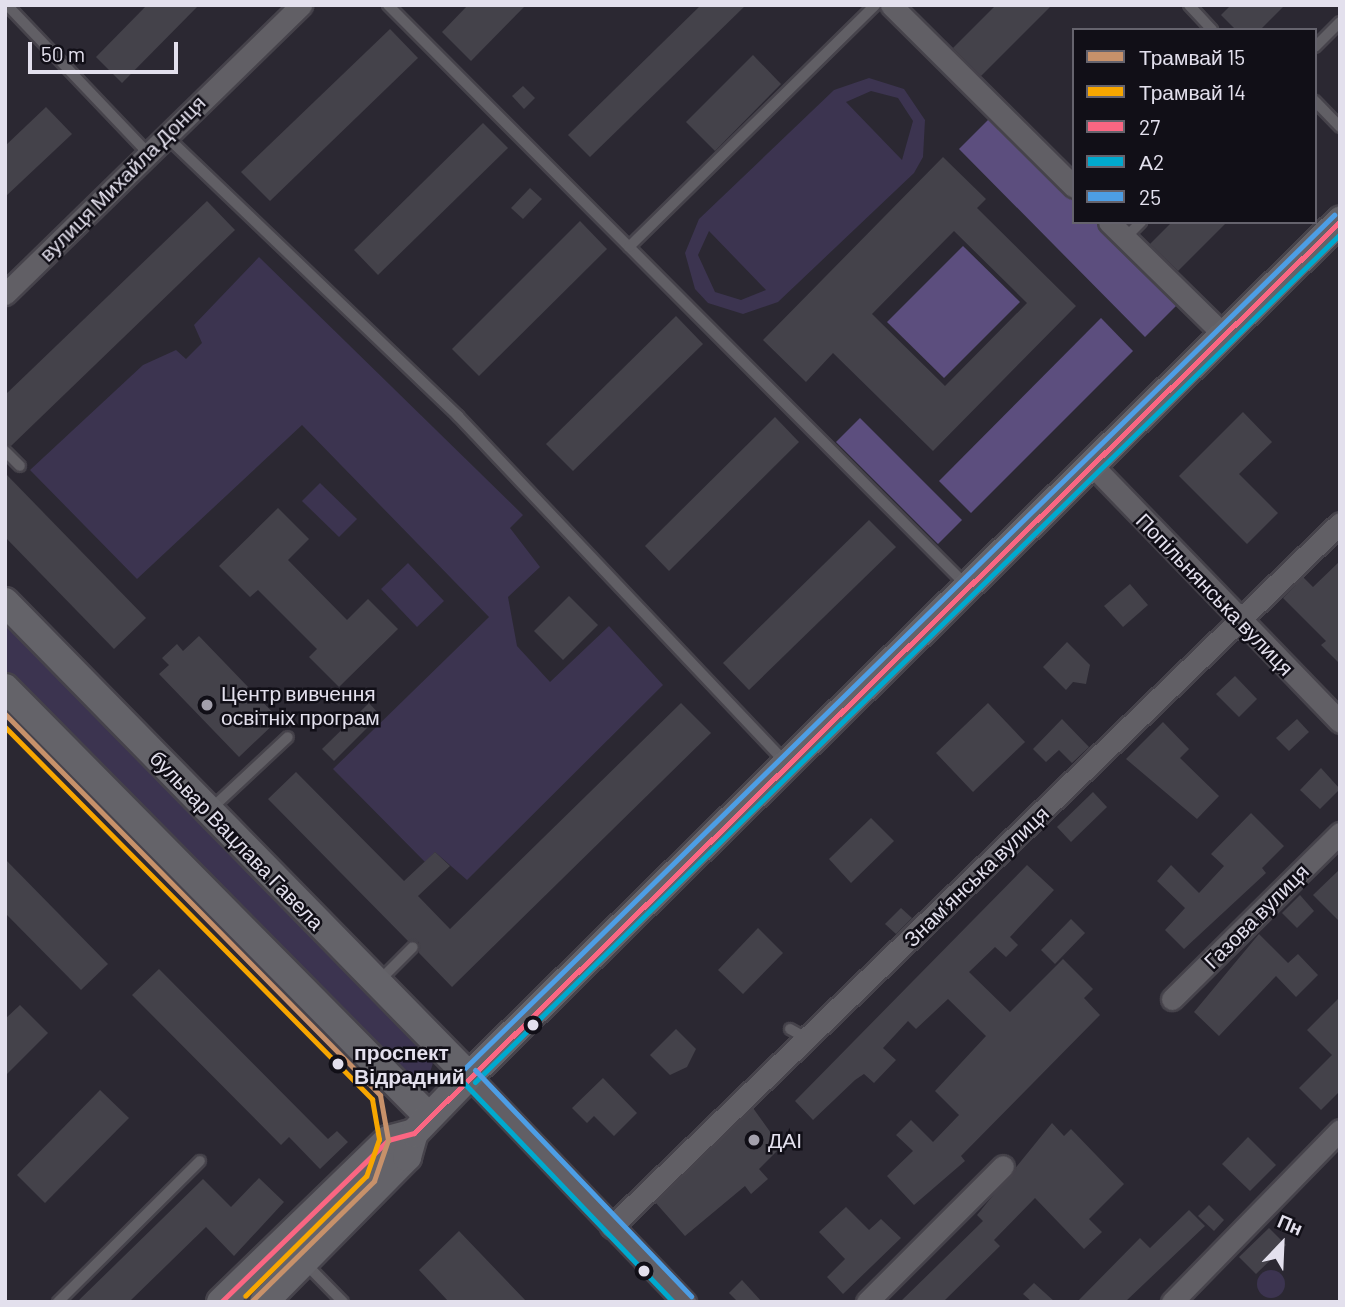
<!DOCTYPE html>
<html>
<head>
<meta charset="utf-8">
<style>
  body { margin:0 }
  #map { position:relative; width:1345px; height:1307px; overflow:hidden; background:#2b2832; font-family:Barlow,sans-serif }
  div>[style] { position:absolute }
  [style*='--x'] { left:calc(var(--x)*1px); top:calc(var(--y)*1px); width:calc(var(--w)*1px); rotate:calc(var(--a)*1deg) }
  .green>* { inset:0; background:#3c3450 }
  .round { border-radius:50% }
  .forest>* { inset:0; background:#5c4e7e }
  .building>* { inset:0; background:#44424a }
  .roads { filter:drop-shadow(2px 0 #46434b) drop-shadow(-2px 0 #46434b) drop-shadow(0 2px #46434b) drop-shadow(0 -2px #46434b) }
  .lane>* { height:10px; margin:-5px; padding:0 5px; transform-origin:5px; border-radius:5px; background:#615f65 }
  .street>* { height:21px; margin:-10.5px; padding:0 10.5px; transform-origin:10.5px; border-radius:10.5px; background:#615f65 }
  .secondary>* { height:28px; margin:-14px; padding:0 14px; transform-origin:14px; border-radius:14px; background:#646369 }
  .bus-1>* { height:5px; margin:-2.5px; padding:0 2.5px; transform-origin:2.5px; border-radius:2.5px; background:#fa6682 }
  .bus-2>* { height:5px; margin:-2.5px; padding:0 2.5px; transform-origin:2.5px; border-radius:2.5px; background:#00a9ce }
  .bus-3>* { height:5px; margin:-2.5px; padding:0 2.5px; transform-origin:2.5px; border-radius:2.5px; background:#4d9ee5 }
  .tram-1>* { height:5px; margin:-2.5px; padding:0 2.5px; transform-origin:2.5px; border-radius:2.5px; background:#c7916a }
  .tram-2>* { height:5px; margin:-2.5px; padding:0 2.5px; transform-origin:2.5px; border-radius:2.5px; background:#f7a600 }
  .dots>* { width:19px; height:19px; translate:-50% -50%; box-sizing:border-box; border:4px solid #110f17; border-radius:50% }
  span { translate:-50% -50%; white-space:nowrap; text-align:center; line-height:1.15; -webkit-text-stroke:5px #110f17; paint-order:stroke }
  .street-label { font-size:21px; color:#e3e0ed }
  .poi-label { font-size:21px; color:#e3e0ed }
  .left { translate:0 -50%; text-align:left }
  .stop-label { font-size:21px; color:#e3e0ed; font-weight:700 }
  .frame { position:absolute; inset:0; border:7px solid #e3e0ed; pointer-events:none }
  .legend { position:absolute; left:1072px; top:28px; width:245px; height:196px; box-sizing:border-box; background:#110f17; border:2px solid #65636d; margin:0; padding:9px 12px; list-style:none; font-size:21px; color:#e3e0ed }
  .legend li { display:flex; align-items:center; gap:14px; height:35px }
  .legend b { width:35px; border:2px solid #65636d }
  .north { position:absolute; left:1247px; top:1209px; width:70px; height:70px; -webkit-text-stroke:5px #110f17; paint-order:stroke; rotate:23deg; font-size:19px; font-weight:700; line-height:28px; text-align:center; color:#e3e0ed }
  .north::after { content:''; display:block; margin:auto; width:24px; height:32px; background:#e3e0ed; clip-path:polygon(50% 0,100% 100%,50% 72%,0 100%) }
  .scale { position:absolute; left:28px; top:42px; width:150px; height:32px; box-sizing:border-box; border:4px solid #e3e0ed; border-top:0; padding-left:9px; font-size:21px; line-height:24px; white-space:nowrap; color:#e3e0ed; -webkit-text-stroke:5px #110f17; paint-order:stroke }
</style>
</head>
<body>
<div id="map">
  <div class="green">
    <i style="clip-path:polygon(evenodd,869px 78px,904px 89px,925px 120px,923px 157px,914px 173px,778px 302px,743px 314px,708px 303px,695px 289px,685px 253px,699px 219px,834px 90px,869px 78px,871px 91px,898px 98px,913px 121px,902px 160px,846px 102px,871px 91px,869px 78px,709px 231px,766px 290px,741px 300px,715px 292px,698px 255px,709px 231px)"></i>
    <i style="clip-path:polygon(259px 257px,523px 515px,510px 528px,540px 567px,508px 597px,517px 646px,550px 682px,609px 626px,663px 685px,467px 880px,435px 852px,425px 862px,333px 769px,489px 617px,302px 425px,137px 579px,30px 470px,143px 365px,176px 350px,186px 359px,202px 343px,194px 325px)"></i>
    <i style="clip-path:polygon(320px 483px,357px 519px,339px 537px,302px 501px)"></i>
    <i style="clip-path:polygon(408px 563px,444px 601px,417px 627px,381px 589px)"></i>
    <i style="clip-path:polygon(5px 615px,436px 1053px,429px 1076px,408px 1079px,5px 670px)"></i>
    <i class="round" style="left:1257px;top:1270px;width:28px;height:28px"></i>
  </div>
  <div class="forest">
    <i style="clip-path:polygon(994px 114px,1074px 194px,1074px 222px,1101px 222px,1180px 302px,1145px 337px,959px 149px)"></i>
    <i style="clip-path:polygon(963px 246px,1020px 302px,944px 378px,887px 322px)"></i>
    <i style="clip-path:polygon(1101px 318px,1133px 351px,971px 513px,939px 481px)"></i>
    <i style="clip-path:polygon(860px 418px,962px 520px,938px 544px,836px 442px)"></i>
  </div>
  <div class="building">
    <i style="clip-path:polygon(147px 5px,199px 5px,122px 83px,96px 57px)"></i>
    <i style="clip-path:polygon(468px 5px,526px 5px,471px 61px,442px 32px)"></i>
    <i style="clip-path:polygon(701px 5px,746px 5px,590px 157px,568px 135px)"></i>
    <i style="clip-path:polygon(996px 5px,1052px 5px,981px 76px,953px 48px)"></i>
    <i style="clip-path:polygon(1231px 5px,1285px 5px,1260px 30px,1236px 30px,1221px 15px)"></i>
    <i style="clip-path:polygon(390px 29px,418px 58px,270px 201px,241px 172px)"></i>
    <i style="clip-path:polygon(753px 55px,781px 84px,715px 151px,686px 122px)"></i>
    <i style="clip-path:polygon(523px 86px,535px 98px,524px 109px,512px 96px)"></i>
    <i style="clip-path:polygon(46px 107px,72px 134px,5px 197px,5px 146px)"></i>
    <i style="clip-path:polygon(483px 123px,508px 148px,378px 275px,354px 250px)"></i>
    <i style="clip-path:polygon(evenodd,943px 157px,986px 199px,977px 208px,1076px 306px,933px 451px,833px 353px,806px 382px,763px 340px,943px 157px,954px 231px,1027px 303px,945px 386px,872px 314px,954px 231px)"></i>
    <i style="clip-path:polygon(530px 188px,542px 199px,523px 219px,511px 208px)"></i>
    <i style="clip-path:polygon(207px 201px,235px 230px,11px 446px,5px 443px,5px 395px)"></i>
    <i style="clip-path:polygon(580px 221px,607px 249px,479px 376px,452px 349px)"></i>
    <i style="clip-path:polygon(1172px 222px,1227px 222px,1178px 271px,1150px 244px)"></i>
    <i style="clip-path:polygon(676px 316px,703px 344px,573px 471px,546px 444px)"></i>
    <i style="clip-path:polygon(1243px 412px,1272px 442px,1239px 474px,1278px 513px,1247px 544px,1179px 476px)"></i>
    <i style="clip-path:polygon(775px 417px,799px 442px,669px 571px,645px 546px)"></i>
    <i style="clip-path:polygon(5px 473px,146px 618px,114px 649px,5px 537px)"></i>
    <i style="clip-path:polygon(278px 508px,309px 539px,288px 560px,347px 620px,368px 599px,398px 629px,339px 687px,309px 657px,317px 649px,258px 590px,250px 597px,219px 566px)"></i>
    <i style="clip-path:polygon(869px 520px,896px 547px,749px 690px,723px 663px)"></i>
    <i style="clip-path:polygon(1340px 561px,1340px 664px,1321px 645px,1326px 641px,1283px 598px,1303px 577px,1313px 587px)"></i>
    <i style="clip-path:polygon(1130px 584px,1148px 605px,1123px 627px,1104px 606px)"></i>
    <i style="clip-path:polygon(569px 596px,598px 625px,563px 660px,534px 631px)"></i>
    <i style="clip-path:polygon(199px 636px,279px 719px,239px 757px,159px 674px,169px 665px,162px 658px,177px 644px,183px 651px)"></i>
    <i style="clip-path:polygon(1067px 642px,1090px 665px,1086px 684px,1073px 682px,1066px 690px,1043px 667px)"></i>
    <i style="clip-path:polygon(1235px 676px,1257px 699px,1239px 717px,1216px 694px)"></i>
    <i style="clip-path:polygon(369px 703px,380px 715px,334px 761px,322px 749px)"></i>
    <i style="clip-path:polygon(681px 703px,711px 733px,452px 987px,419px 953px,419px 942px,408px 941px,268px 799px,296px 772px,404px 881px,435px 852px,450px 866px,418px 896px,450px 929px)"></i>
    <i style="clip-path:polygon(988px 703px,1025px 742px,973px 792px,936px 753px)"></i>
    <i style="clip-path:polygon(1062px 719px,1089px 747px,1072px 763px,1059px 750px,1046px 762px,1033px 749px)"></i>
    <i style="clip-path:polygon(1297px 719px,1309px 732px,1289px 751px,1276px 738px)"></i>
    <i style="clip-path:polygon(1163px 722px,1189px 749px,1180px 758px,1219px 796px,1197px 819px,1126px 759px)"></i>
    <i style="clip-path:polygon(1321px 768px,1340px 789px,1320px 809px,1300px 790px)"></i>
    <i style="clip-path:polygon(1093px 792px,1107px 807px,1071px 842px,1057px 827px)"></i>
    <i style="clip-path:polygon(1251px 813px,1284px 846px,1262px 868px,1266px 873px,1184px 949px,1165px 930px,1185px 908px,1157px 881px,1171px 865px,1199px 893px,1224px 866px,1211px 854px)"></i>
    <i style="clip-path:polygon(871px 818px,894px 841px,851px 883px,829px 859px)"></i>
    <i style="clip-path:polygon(5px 859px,108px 964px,81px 990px,5px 913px)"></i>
    <i style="clip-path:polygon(1027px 865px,1054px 890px,1010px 937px,1018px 945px,1006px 957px,995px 947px,969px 972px,1010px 1012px,1063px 959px,1093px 989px,1084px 998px,1100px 1015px,961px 1156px,965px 1161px,914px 1205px,887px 1176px,913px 1151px,896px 1135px,911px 1120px,933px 1142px,959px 1115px,935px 1091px,986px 1036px,948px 999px,916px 1029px,908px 1021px,883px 1048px,896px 1060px,874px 1083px,864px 1074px,855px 1080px,813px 1120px,795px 1101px)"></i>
    <i style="clip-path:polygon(1340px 869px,1340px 922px,1313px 895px)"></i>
    <i style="clip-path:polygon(1300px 895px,1314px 911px,1297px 928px,1282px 913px)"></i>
    <i style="clip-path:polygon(901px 908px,912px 918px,896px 934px,885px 924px)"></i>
    <i style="clip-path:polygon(1071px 919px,1085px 933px,1055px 964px,1041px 950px)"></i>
    <i style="clip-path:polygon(758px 928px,783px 953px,743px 994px,718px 970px)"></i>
    <i style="clip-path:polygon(1259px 934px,1288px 963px,1298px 954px,1318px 975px,1296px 997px,1276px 976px,1219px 1036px,1194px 1012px)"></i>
    <i style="clip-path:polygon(159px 969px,328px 1139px,337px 1131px,348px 1142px,320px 1169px,289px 1137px,281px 1145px,132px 995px)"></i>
    <i style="clip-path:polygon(1340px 997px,1340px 1091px,1321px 1110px,1299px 1088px,1332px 1055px,1307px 1030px)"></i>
    <i style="clip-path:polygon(20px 1005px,48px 1033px,5px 1076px,5px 1019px)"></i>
    <i style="clip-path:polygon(676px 1029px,696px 1049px,687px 1067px,670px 1075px,650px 1055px)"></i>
    <i style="clip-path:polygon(603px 1078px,637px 1113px,614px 1136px,594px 1116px,587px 1123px,572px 1108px)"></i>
    <i style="clip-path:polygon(100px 1090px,129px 1118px,45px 1203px,17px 1175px)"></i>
    <i style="clip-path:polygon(753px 1108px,781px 1147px,759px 1169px,768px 1179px,751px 1194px,745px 1186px,685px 1236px,655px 1202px)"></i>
    <i style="clip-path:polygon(1052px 1123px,1064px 1136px,1071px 1129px,1124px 1184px,1089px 1219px,1102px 1232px,1084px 1249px,1035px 1198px,994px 1240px,1000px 1246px,943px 1302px,900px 1302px,983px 1221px,977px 1215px)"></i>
    <i style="clip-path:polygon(1248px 1137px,1276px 1165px,1250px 1191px,1222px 1164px)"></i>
    <i style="clip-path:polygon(259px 1178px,284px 1202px,234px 1256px,206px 1227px,129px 1302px,77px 1302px,203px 1179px,231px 1207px)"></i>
    <i style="clip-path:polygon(1209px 1205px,1224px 1220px,1214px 1231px,1198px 1216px)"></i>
    <i style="clip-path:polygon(846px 1207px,869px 1230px,881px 1219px,901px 1238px,843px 1294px,827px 1277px,845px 1259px,819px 1232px)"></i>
    <i style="clip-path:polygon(1189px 1210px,1205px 1226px,1125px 1302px,1077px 1302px,1140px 1238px,1150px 1248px)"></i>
    <i style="clip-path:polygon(1269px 1228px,1286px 1245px,1256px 1274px,1239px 1257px)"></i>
    <i style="clip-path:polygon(459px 1231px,481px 1254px,527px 1302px,449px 1302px,419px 1270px)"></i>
    <i style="clip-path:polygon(742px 1280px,762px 1302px,738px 1302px,729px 1293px)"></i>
    <i style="clip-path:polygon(1034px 1283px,1055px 1302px,1032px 1302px,1023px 1294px)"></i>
  </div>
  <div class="roads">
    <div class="lane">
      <i style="--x:7;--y:5;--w:203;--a:46.4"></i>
      <i style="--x:388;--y:5;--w:820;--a:45.1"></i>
      <i style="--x:1189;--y:5;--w:34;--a:47"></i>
      <i style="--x:1315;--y:47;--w:35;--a:-45"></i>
      <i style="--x:1315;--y:101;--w:36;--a:46"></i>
      <i style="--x:165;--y:135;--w:406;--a:43.8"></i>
      <i style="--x:458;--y:416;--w:476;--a:46.6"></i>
      <i style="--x:1125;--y:238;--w:23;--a:-45"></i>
      <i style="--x:629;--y:247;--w:345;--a:-44.5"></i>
      <i style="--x:5;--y:451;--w:21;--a:45"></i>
      <i style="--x:211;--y:809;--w:105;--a:-43.1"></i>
      <i style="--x:378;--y:982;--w:49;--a:-45"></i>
      <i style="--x:790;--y:1029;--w:18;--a:29"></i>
      <i style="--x:305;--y:1263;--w:54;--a:45.7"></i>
      <i style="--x:58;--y:1302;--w:200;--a:-44.8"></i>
    </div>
    <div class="street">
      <i style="--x:891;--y:5;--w:258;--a:44.8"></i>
      <i style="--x:1109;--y:222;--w:161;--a:44.5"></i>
      <i style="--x:5;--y:294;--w:414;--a:-44.3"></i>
      <i style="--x:1092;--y:465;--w:357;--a:46"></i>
      <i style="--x:1172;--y:999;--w:236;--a:-44.7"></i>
      <i style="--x:469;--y:1076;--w:313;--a:46.3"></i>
      <i style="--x:611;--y:1227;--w:1013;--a:-44"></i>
      <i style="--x:867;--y:1302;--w:192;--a:-45"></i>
      <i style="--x:1172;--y:1302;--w:240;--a:-45.7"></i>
    </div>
    <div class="secondary">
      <i style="--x:5;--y:602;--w:663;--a:45.61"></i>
      <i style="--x:5;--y:688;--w:603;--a:45.34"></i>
      <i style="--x:221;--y:1302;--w:233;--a:-44.1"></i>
      <i style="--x:388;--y:1140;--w:27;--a:-15"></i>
      <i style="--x:264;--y:1302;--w:204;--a:-45.4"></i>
      <i style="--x:407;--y:1157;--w:25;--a:-74"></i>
      <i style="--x:414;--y:1133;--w:79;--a:-46"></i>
      <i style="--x:469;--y:1076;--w:1221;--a:-44.47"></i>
    </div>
  </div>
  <div class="bus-1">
    <i style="--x:221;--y:1302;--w:233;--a:-44.1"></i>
    <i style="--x:388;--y:1140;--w:27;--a:-15"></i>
    <i style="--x:414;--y:1133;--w:1300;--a:-44.56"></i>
  </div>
  <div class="bus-2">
    <i style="--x:463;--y:1082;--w:304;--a:46.3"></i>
    <i style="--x:475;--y:1082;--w:1211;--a:-44.43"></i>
  </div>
  <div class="bus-3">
    <i style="--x:463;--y:1070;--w:1221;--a:-44.47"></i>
    <i style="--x:475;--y:1070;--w:313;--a:46.3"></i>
  </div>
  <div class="tram-1">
    <i style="--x:5;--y:714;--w:535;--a:45.45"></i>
    <i style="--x:380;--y:1095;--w:46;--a:79.9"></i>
    <i style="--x:388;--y:1140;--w:43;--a:108.9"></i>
    <i style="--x:374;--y:1181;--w:173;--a:135.5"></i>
  </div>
  <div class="tram-2">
    <i style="--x:5;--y:727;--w:523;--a:45.39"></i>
    <i style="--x:372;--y:1099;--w:41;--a:80.1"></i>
    <i style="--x:379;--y:1139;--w:39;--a:109"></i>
    <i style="--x:366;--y:1176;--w:170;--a:135.2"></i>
  </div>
  <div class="dots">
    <i style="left:207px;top:705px;background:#a3a0ac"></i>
    <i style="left:533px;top:1025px;background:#e3e0ed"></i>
    <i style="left:338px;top:1064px;background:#e3e0ed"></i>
    <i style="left:754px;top:1140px;background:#a3a0ac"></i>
    <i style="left:644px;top:1271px;background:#e3e0ed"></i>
  </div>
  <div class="street-label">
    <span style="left:122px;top:178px;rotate:-45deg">вулиця Михайла Донця</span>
    <span style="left:1215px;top:594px;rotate:46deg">Попільнянська вулиця</span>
    <span style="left:237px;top:840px;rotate:46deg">бульвар Вацлава Гавела</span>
    <span style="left:976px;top:876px;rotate:-44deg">Знамʼянська вулиця</span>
    <span style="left:1256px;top:916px;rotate:-45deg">Газова вулиця</span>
  </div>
  <div class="poi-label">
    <span class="left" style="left:221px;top:705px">Центр вивчення<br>освітніх програм</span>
    <span class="left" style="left:768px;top:1140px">ДАІ</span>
  </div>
  <div class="stop-label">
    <span class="left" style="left:354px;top:1064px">проспект<br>Відрадний</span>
  </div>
  <div class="frame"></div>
  <ul class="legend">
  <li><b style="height:9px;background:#c7916a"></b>Трамвай 15</li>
  <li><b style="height:9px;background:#f7a600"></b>Трамвай 14</li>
  <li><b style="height:9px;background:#fa6682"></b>27</li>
  <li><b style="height:9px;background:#00a9ce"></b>А2</li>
  <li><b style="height:9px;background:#4d9ee5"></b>25</li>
  </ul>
  <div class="north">Пн</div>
  <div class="scale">50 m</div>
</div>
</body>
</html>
